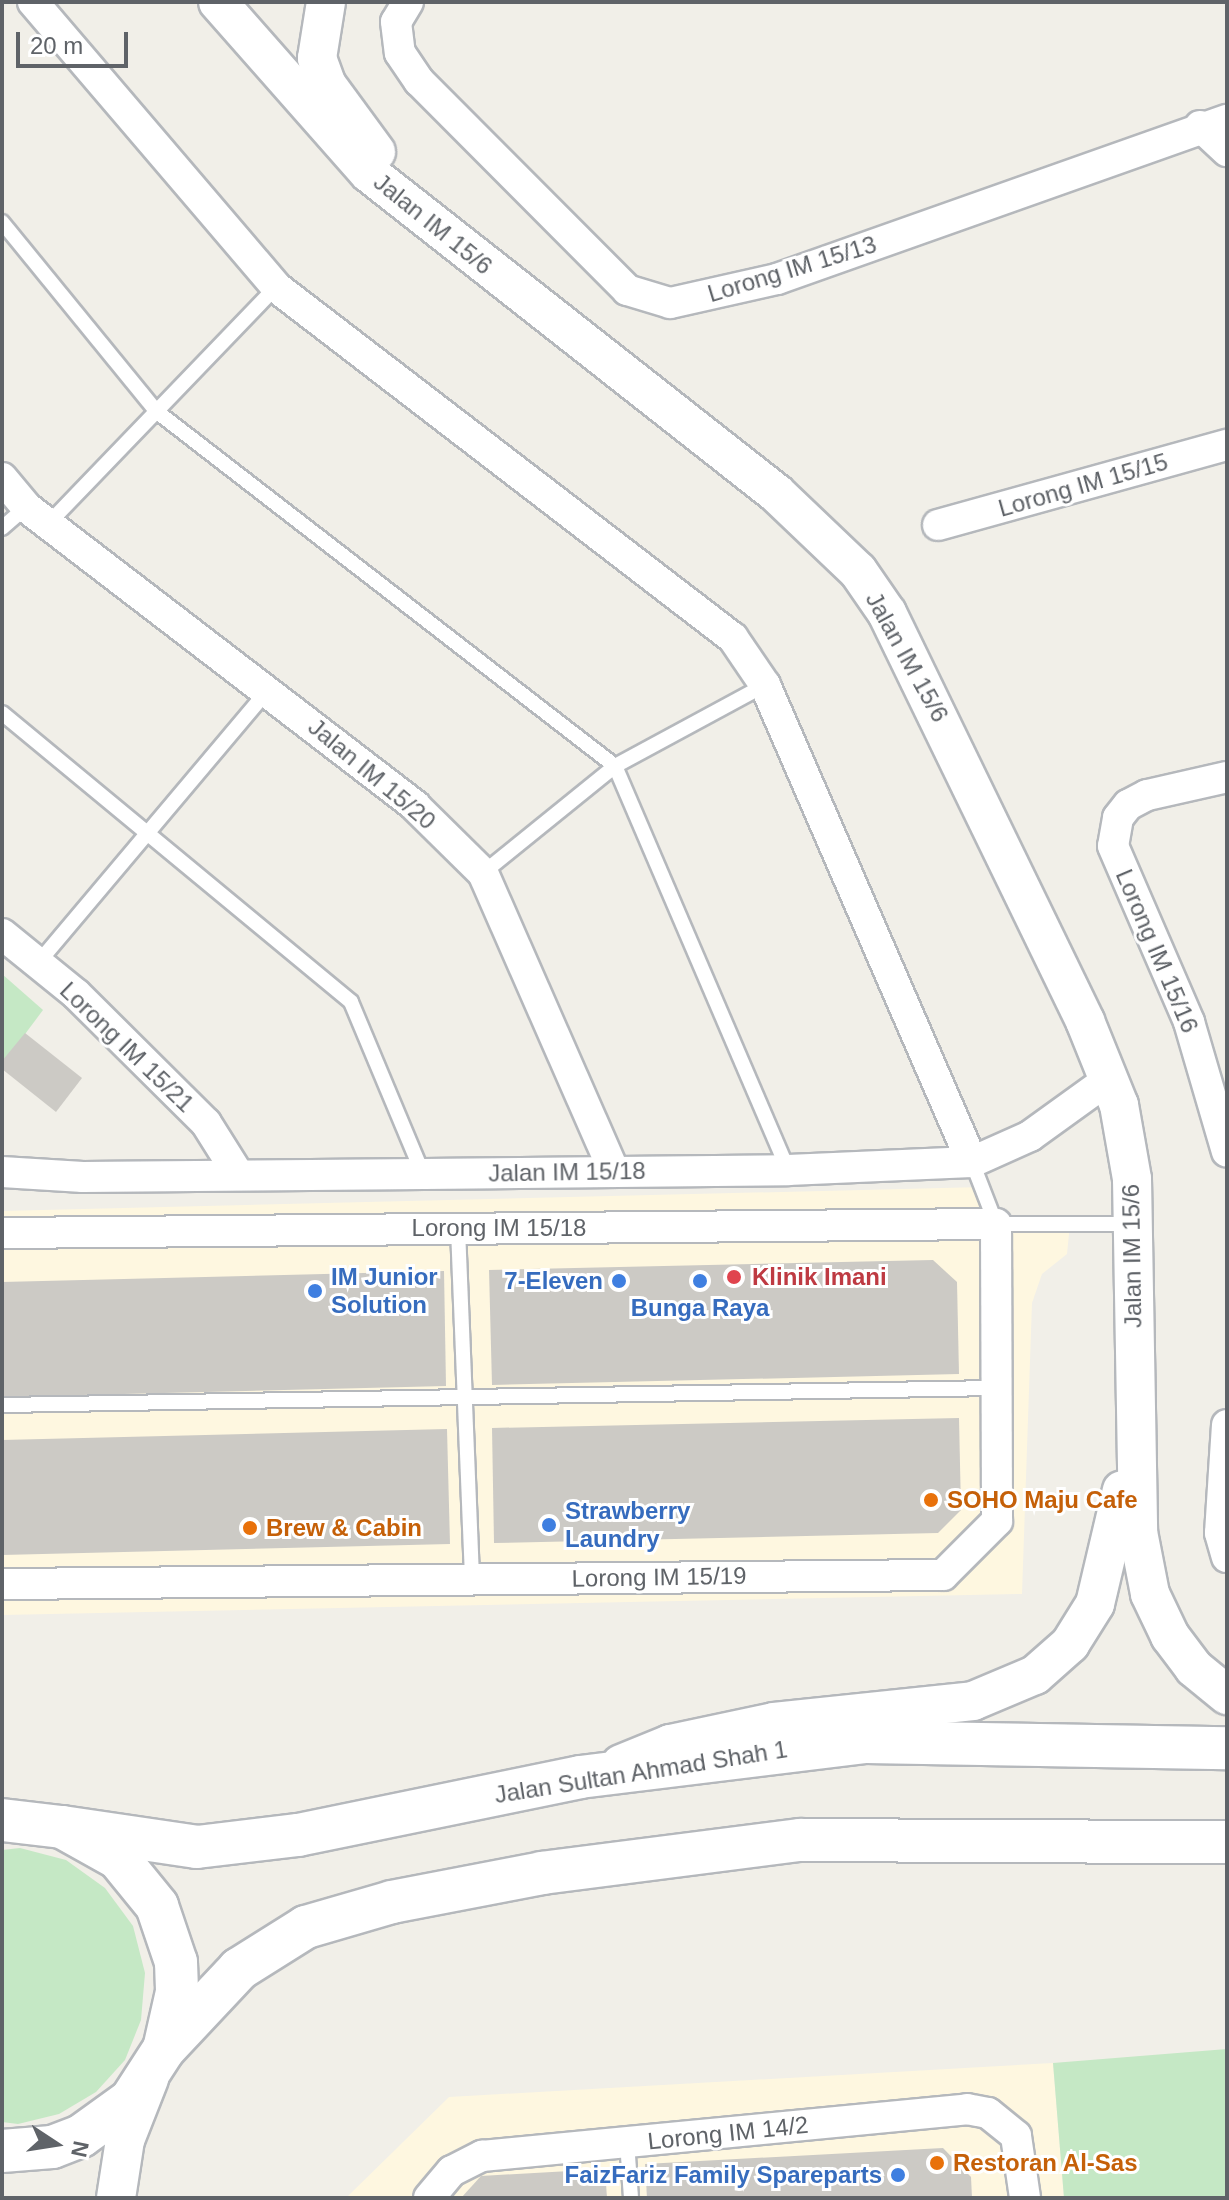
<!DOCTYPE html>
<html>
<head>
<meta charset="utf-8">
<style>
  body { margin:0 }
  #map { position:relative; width:1229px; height:2200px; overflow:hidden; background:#f1efe8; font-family:Helvetica,sans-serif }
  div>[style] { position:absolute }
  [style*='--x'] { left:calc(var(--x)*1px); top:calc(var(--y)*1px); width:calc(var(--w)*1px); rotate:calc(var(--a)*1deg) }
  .commercial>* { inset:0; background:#fef7e0 }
  .green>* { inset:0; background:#c5e8c5 }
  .building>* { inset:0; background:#cccac5 }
  .roads { filter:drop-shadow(2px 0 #b5b8bc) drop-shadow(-2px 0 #b5b8bc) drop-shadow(0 2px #b5b8bc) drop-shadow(0 -2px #b5b8bc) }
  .service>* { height:14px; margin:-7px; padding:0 7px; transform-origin:7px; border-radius:7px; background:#fff }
  .minor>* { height:30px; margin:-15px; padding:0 15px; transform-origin:15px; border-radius:15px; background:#fff }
  .tertiary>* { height:38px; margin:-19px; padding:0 19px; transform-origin:19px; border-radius:19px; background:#fff }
  .secondary>* { height:42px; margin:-21px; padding:0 21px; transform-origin:21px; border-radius:21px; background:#fff }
  .dots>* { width:22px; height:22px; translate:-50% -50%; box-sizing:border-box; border:4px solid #fff; border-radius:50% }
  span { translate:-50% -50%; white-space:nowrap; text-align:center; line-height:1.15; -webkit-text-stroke:6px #fff; paint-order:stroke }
  .street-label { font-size:24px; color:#5f6368 }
  .shop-label { font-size:24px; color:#366cbe; font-weight:700 }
  .left { translate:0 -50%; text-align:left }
  .right { translate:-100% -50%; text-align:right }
  .health-label { font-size:24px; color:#be3a42; font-weight:700 }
  .food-label { font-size:24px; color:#c56008; font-weight:700 }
  .frame { position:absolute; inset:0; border:4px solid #5f6368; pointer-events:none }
  .north { position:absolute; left:16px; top:2104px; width:80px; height:80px; -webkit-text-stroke:6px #fff; paint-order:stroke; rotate:102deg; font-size:22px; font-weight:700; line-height:32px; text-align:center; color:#5f6368 }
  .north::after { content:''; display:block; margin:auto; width:28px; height:36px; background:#5f6368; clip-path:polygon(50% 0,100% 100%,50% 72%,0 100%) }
  .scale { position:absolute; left:16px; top:32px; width:112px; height:36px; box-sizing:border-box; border:4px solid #5f6368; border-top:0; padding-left:10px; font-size:24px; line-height:28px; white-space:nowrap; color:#5f6368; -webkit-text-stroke:6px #fff; paint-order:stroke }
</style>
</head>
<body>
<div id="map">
  <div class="commercial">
    <i style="clip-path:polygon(983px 1187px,996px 1224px,1070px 1224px,1067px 1254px,1042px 1274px,1032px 1303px,1022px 1594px,2px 1615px,2px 1211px)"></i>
    <i style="clip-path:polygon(1053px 2063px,1064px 2198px,346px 2198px,449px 2097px)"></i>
  </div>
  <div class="green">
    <i style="clip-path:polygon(2px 974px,43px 1010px,2px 1065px)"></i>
    <i style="clip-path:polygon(20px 1848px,66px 1860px,105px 1888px,133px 1926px,145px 1973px,141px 2020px,125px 2060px,96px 2092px,59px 2114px,18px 2124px,2px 2122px,2px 1850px)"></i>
    <i style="clip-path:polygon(1227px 2049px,1227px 2198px,1064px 2198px,1053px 2063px)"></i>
  </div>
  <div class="building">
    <i style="clip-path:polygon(25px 1033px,82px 1078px,56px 1112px,2px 1069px,2px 1061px)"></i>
    <i style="clip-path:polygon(933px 1260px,957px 1282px,959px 1374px,492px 1385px,489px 1270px)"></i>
    <i style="clip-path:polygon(444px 1271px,446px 1386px,2px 1397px,2px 1282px)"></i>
    <i style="clip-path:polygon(959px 1418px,961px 1510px,938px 1533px,494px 1543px,492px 1428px)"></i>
    <i style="clip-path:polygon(447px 1429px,450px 1544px,2px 1555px,2px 1440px)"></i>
    <i style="clip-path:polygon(943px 2148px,971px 2177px,972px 2198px,647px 2198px,645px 2164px)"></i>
    <i style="clip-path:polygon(605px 2169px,607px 2198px,461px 2198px,481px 2176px)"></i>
  </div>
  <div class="roads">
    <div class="service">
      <i style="--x:2;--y:222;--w:244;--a:50.8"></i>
      <i style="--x:156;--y:411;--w:580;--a:37.72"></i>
      <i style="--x:615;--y:766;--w:439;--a:66.8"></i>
      <i style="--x:48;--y:524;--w:329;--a:-46.1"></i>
      <i style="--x:2;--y:528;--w:32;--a:-41"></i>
      <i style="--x:2;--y:713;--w:453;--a:39.6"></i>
      <i style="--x:351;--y:1002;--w:186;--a:67.3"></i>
      <i style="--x:483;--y:873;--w:170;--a:-39"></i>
      <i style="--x:615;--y:766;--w:170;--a:-28.4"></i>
      <i style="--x:38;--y:963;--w:358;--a:-49.9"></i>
      <i style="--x:972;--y:1162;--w:66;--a:68.8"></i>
      <i style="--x:996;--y:1224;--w:136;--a:0"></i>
      <i style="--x:458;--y:1229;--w:350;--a:87.7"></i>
      <i style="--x:2;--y:1405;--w:995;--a:-0.98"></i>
      <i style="--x:627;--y:2142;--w:56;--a:85.9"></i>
    </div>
    <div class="minor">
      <i style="--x:33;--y:2;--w:375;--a:49.5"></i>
      <i style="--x:276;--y:287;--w:576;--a:37.53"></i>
      <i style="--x:733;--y:638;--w:57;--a:55.8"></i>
      <i style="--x:765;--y:685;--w:520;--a:66.54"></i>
      <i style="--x:408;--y:2;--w:23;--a:121"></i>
      <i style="--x:396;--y:22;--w:31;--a:83"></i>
      <i style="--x:400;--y:53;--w:34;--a:56"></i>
      <i style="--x:419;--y:81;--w:295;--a:45.1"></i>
      <i style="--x:627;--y:290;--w:45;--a:16.8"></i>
      <i style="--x:670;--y:303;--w:110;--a:-12.6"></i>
      <i style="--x:777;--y:279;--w:477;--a:-19.5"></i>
      <i style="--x:1200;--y:126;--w:37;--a:43"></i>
      <i style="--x:2;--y:478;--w:38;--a:50"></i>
      <i style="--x:26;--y:507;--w:491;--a:37.5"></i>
      <i style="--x:415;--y:806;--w:95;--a:44.6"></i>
      <i style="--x:483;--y:873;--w:326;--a:66.3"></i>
      <i style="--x:938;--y:525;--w:300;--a:-15.5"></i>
      <i style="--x:1227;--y:777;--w:82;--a:167.3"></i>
      <i style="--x:1147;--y:795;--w:21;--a:152"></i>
      <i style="--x:1128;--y:805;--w:16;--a:128"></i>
      <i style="--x:1118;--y:818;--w:28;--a:100"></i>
      <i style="--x:1113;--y:846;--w:192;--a:66.6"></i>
      <i style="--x:1189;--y:1022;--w:135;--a:73.7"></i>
      <i style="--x:2;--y:934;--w:95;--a:39"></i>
      <i style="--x:76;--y:994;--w:183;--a:44.8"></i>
      <i style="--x:206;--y:1123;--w:60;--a:57.9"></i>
      <i style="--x:2;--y:1172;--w:81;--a:3.5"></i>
      <i style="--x:83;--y:1177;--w:341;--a:-0.5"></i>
      <i style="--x:424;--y:1174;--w:364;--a:-0.6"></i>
      <i style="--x:788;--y:1170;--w:184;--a:-2.5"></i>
      <i style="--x:972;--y:1162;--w:64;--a:-24.1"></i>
      <i style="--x:1030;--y:1136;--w:97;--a:-35.8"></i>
      <i style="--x:2;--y:1233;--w:994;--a:-0.52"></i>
      <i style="--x:996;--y:1224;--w:297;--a:89.8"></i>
      <i style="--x:997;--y:1521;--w:76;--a:135"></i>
      <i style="--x:943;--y:1575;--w:941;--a:179.45"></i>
      <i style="--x:1227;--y:1425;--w:108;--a:93.7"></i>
      <i style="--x:1220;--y:1533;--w:25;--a:74"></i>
      <i style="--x:429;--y:2198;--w:35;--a:-50"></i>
      <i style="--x:452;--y:2171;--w:34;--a:-27"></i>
      <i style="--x:482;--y:2156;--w:487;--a:-5.5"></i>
      <i style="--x:967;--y:2109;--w:21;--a:11"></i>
      <i style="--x:988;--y:2113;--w:36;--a:39"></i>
      <i style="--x:1016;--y:2136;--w:63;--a:81.7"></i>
    </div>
    <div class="tertiary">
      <i style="--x:218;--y:2;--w:228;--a:48.6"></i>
      <i style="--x:369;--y:173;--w:518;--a:38.18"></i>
      <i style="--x:776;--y:493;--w:113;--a:43.6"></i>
      <i style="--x:858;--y:571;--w:51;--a:55.4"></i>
      <i style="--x:887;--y:613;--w:454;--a:64.1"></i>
      <i style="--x:1085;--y:1021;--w:91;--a:68"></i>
      <i style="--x:1119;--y:1105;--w:75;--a:80"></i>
      <i style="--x:1132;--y:1179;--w:353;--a:89"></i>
      <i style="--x:1138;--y:1532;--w:63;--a:79"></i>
      <i style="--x:1150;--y:1594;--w:47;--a:64.5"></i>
      <i style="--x:1170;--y:1636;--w:40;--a:53"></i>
      <i style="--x:1194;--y:1668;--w:43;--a:39.3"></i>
      <i style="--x:326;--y:2;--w:57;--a:99.1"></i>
      <i style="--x:317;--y:58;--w:29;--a:70"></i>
      <i style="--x:327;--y:85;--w:83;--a:53.8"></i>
      <i style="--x:621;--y:1764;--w:53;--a:-22.2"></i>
      <i style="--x:670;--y:1744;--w:106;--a:-11.9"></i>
      <i style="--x:774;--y:1722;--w:200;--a:-6"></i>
      <i style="--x:973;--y:1701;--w:67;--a:-22.8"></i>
      <i style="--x:1035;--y:1675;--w:47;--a:-41.5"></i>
      <i style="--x:1070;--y:1644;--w:47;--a:-58"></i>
      <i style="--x:1095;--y:1604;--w:117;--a:-76.7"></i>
      <i style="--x:116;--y:2198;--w:59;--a:-81.2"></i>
      <i style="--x:125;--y:2140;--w:66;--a:-68.5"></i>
    </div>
    <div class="secondary">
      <i style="--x:2;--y:1820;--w:60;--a:6.7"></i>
      <i style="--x:62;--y:1827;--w:64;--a:29"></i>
      <i style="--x:118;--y:1858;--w:62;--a:50.9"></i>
      <i style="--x:157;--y:1906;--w:59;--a:71.3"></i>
      <i style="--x:176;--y:1962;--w:30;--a:88"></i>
      <i style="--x:177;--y:1992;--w:58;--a:102.8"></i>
      <i style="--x:164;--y:2049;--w:61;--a:122.9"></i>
      <i style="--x:131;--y:2100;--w:62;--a:144.2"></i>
      <i style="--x:81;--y:2136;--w:31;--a:159"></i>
      <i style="--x:52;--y:2147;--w:50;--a:175.4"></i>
      <i style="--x:62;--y:1827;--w:136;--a:8.4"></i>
      <i style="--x:197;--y:1847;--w:102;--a:-6.8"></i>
      <i style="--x:298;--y:1835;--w:288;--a:-11.6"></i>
      <i style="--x:580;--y:1777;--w:288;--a:-7"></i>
      <i style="--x:866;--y:1742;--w:361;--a:1"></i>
      <i style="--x:164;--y:2049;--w:110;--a:-46.8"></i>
      <i style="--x:239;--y:1969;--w:79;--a:-32.1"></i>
      <i style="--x:306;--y:1927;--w:90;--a:-16.2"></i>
      <i style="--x:392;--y:1902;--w:153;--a:-10.9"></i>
      <i style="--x:542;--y:1873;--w:260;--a:-7.3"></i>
      <i style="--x:800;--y:1840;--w:427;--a:0.3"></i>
    </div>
  </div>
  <div class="dots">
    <i style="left:734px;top:1277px;background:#e0444e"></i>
    <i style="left:619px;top:1281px;background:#3f7fe0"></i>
    <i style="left:700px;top:1281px;background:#3f7fe0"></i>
    <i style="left:315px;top:1291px;background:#3f7fe0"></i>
    <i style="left:931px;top:1500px;background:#e8710a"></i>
    <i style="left:549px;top:1525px;background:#3f7fe0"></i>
    <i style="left:250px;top:1528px;background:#e8710a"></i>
    <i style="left:937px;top:2163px;background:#e8710a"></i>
    <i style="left:898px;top:2175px;background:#3f7fe0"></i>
  </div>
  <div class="street-label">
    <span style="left:433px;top:224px;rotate:39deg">Jalan IM 15/6</span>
    <span style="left:792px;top:269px;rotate:-17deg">Lorong IM 15/13</span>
    <span style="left:1083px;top:485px;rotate:-16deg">Lorong IM 15/15</span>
    <span style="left:907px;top:657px;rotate:61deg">Jalan IM 15/6</span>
    <span style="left:372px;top:774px;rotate:40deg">Jalan IM 15/20</span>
    <span style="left:1157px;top:951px;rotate:67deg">Lorong IM 15/16</span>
    <span style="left:127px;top:1047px;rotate:44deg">Lorong IM 15/21</span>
    <span style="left:567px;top:1172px;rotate:-1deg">Jalan IM 15/18</span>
    <span style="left:499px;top:1228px">Lorong IM 15/18</span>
    <span style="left:1132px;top:1256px;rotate:-91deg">Jalan IM 15/6</span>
    <span style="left:659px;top:1577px;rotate:-1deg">Lorong IM 15/19</span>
    <span style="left:641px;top:1772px;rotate:-9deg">Jalan Sultan Ahmad Shah 1</span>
    <span style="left:728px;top:2133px;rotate:-6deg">Lorong IM 14/2</span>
  </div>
  <div class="shop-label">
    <span class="left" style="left:331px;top:1291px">IM Junior<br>Solution</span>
    <span class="right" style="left:603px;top:1281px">7-Eleven</span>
    <span style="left:700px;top:1308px">Bunga Raya</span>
    <span class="left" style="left:565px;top:1525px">Strawberry<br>Laundry</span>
    <span class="right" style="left:882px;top:2175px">FaizFariz Family Spareparts</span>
  </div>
  <div class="health-label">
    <span class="left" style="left:752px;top:1277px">Klinik Imani</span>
  </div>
  <div class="food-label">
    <span class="left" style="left:947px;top:1500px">SOHO Maju Cafe</span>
    <span class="left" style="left:266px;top:1528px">Brew &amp; Cabin</span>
    <span class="left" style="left:953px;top:2163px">Restoran Al-Sas</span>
  </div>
  <div class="frame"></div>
  <div class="north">N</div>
  <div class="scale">20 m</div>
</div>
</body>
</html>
